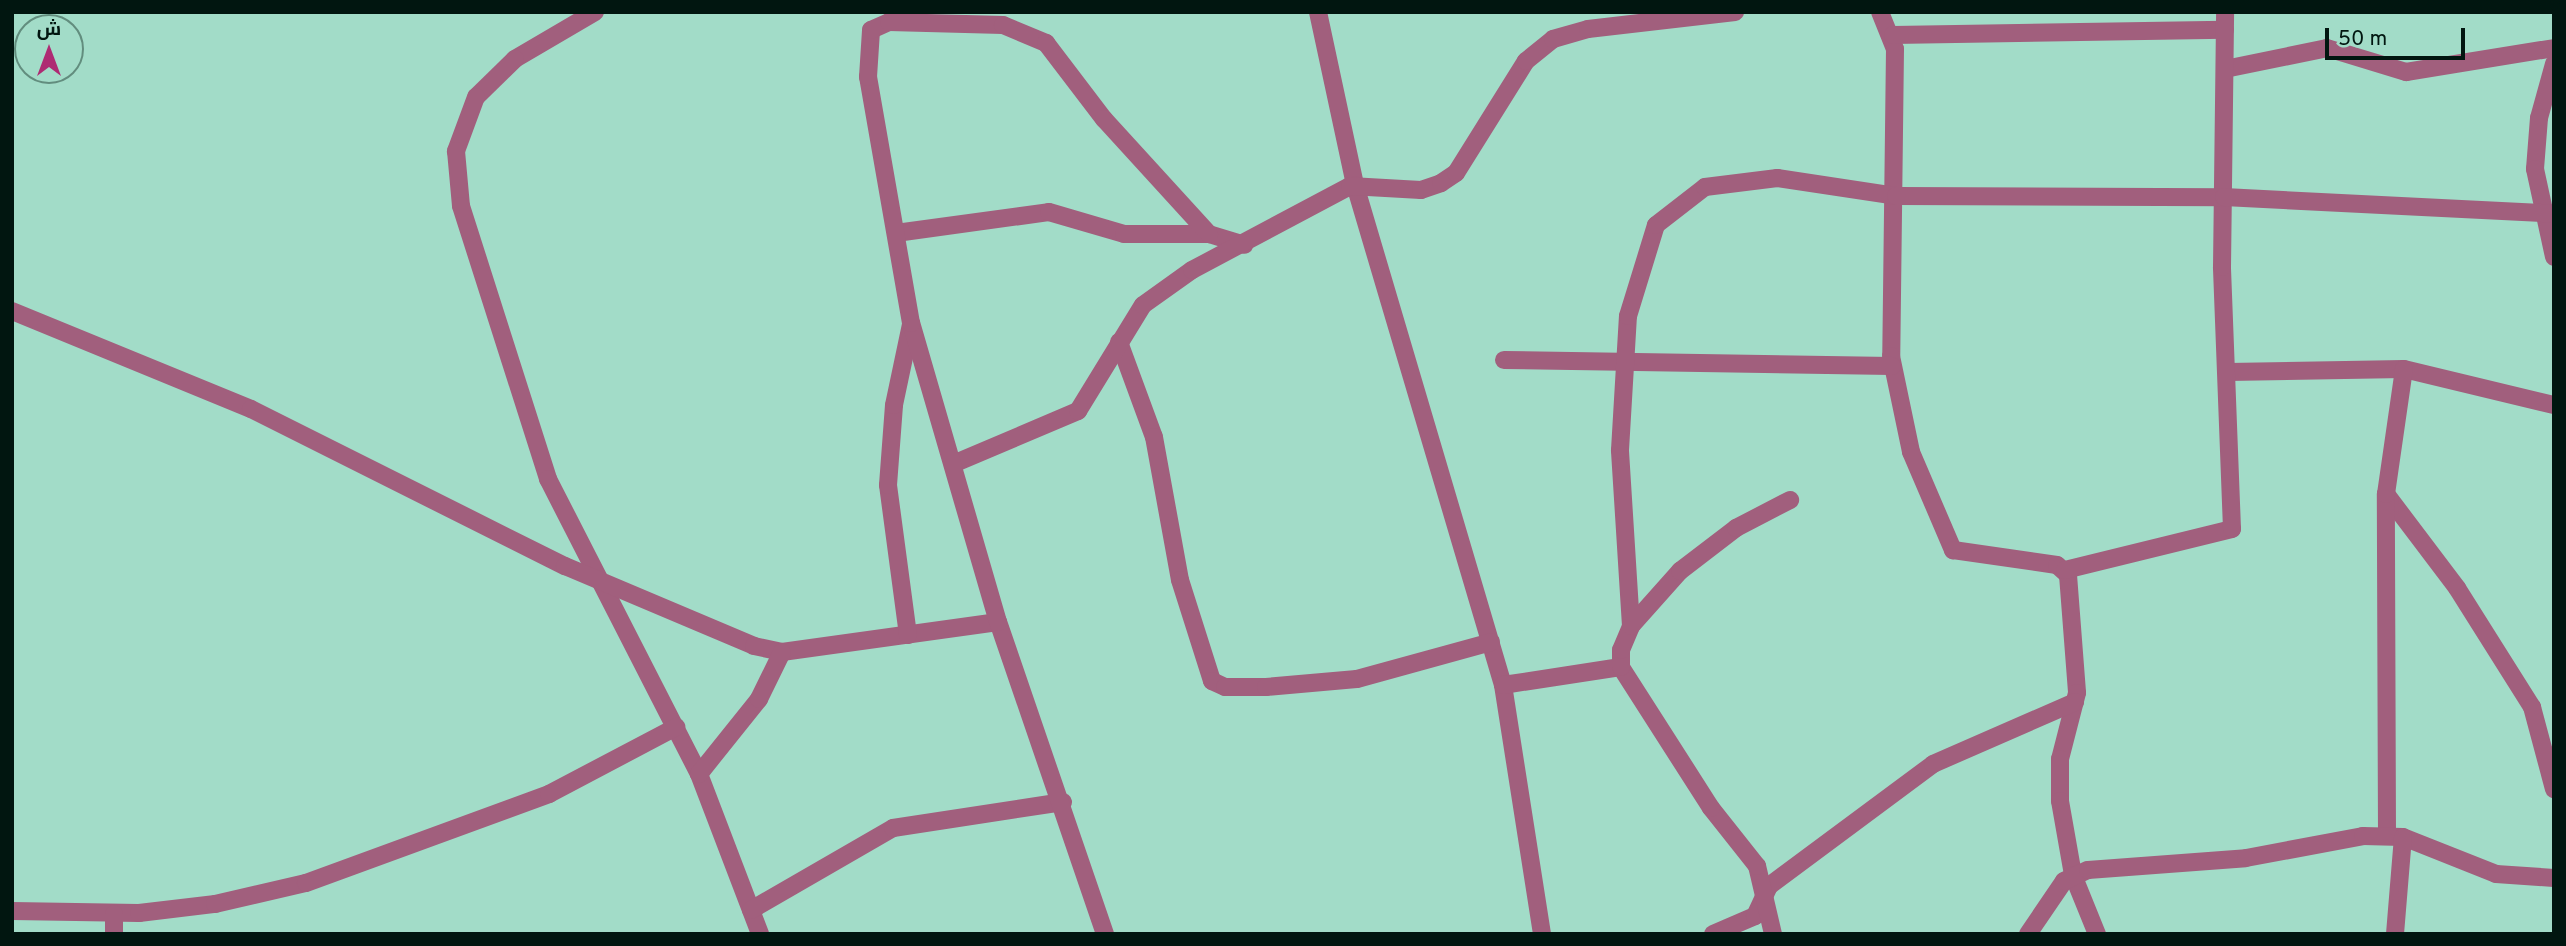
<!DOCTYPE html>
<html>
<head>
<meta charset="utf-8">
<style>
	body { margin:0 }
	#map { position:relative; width:2566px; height:946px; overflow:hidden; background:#a2dcc8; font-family:Overpass,Cairo,sans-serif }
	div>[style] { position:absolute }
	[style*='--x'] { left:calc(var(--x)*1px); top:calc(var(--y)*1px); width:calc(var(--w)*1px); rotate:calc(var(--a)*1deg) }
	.minor>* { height:18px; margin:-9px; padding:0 9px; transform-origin:9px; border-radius:9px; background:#a15f7d }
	span { translate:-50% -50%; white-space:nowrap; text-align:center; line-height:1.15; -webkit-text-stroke:7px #a2dcc8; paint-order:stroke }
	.frame { position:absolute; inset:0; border:14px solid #011610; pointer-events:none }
	.north { position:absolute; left:14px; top:14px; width:70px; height:70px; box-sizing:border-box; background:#a2dcc8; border:2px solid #628d7e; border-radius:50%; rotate:0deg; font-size:19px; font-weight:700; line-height:28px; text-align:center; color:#011610 }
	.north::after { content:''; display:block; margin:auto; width:24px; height:32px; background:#ae2b73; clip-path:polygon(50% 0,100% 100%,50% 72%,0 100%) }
	.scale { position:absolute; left:2325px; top:28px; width:140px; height:32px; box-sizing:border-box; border:4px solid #011610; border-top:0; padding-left:9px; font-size:21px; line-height:24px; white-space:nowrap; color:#011610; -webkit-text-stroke:5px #a2dcc8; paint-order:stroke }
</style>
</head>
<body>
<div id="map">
	<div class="minor">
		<div style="--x:595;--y:12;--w:93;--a:149.6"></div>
		<div style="--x:515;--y:59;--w:54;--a:135.7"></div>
		<div style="--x:476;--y:97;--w:58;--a:110.3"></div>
		<div style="--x:456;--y:151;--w:55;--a:84.8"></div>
		<div style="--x:461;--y:206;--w:287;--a:72.3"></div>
		<div style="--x:548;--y:479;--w:331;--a:62.9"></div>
		<div style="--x:699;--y:774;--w:171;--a:69.1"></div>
		<div style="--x:1318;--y:12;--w:177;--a:77.9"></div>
		<div style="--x:1355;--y:185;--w:521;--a:73.51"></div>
		<div style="--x:1503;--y:685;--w:252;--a:81.1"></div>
		<div style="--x:1880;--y:12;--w:40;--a:68"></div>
		<div style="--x:1895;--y:49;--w:307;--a:90.7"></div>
		<div style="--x:1891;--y:356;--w:98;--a:78.2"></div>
		<div style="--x:1911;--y:452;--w:107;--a:66.8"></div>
		<div style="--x:1953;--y:550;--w:105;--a:8.2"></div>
		<div style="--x:2057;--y:565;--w:15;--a:42"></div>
		<div style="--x:2068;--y:575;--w:118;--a:85.6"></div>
		<div style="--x:2077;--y:693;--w:68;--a:104.4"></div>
		<div style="--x:2060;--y:759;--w:42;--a:90"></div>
		<div style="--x:2060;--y:801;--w:75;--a:80"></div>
		<div style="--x:2073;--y:875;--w:64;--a:67.9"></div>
		<div style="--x:1893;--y:35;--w:332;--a:-0.9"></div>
		<div style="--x:2554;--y:64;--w:56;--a:105.5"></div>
		<div style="--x:2539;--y:118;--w:51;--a:94.5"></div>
		<div style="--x:2535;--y:169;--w:90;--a:77.8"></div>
		<div style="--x:2225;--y:69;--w:104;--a:-11.6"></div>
		<div style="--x:2327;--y:48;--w:83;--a:16.9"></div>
		<div style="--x:2406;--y:72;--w:150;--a:-9.2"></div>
		<div style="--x:896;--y:233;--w:154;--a:-7.8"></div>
		<div style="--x:1049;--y:212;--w:78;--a:16.3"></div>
		<div style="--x:1124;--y:234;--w:85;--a:0"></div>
		<div style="--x:1209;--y:234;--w:37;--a:17"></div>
		<div style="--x:12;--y:311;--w:258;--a:22.3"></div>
		<div style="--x:251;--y:409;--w:351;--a:26.6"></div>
		<div style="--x:565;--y:566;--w:205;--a:22.9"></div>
		<div style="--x:754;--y:646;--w:29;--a:12"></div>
		<div style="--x:782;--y:652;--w:218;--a:-7.9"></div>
		<div style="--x:1119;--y:342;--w:101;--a:69.8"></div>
		<div style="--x:1154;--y:437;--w:145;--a:79.7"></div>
		<div style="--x:1180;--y:580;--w:106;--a:72.4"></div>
		<div style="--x:1212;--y:681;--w:14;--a:25"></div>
		<div style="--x:1225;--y:687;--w:41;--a:0"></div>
		<div style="--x:1266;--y:687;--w:91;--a:-5"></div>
		<div style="--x:1357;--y:679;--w:139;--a:-15.4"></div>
		<div style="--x:1504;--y:360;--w:388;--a:0.9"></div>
		<div style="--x:2228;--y:372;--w:176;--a:-1"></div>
		<div style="--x:2404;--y:369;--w:154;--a:13.5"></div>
		<div style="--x:953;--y:464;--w:136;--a:-23"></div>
		<div style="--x:1078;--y:411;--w:124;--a:-58.5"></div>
		<div style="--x:1143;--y:305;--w:60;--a:-35.5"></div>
		<div style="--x:1192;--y:270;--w:179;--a:-28"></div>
		<div style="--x:1350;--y:186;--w:71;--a:3.2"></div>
		<div style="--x:1421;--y:190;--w:21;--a:-19"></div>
		<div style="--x:1441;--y:183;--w:18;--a:-34"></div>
		<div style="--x:1456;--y:173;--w:132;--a:-58"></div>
		<div style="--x:1526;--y:61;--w:35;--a:-39"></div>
		<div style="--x:1553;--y:39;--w:36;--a:-16"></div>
		<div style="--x:1588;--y:29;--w:148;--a:-6.6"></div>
		<div style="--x:2386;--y:494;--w:118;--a:52.9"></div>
		<div style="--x:2457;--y:588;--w:141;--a:57.8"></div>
		<div style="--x:2532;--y:707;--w:85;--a:75"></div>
		<div style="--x:2065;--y:570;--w:172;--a:-13.8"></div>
		<div style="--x:2232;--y:529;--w:262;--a:-92.2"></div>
		<div style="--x:2222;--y:267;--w:255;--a:-89.3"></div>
		<div style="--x:1631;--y:626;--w:176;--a:-93.6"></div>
		<div style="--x:1620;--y:450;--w:134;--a:-86.6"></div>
		<div style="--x:1628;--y:316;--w:95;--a:-72.9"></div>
		<div style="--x:1656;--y:225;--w:62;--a:-37.8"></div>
		<div style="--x:1705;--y:187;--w:73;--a:-7.1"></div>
		<div style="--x:1777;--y:178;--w:120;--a:8.6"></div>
		<div style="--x:1896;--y:196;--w:328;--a:0.2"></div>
		<div style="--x:2224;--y:197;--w:330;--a:2.9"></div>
		<div style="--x:908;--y:635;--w:151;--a:-97.6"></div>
		<div style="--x:888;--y:485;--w:80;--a:-85.7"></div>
		<div style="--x:894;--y:405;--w:83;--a:-78.1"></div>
		<div style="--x:1503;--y:685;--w:119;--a:-8.7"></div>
		<div style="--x:699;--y:774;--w:96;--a:-51.3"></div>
		<div style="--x:759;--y:699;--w:52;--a:-63.9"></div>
		<div style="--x:2387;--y:835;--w:341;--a:-90.2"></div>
		<div style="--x:2386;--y:494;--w:126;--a:-81.8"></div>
		<div style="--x:751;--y:910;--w:164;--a:-30"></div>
		<div style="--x:893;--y:828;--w:172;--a:-8.7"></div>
		<div style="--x:12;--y:911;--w:127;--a:0.9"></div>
		<div style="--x:139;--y:913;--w:77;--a:-6.8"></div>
		<div style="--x:215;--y:904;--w:93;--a:-13"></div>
		<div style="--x:306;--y:883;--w:259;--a:-20.1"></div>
		<div style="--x:549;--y:794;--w:144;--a:-27.8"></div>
		<div style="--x:114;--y:914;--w:20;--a:90"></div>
		<div style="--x:1105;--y:934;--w:330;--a:-108.9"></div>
		<div style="--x:998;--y:622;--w:311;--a:-106.2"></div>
		<div style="--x:911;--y:323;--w:250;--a:-99.9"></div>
		<div style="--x:868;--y:77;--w:47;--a:-86.3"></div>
		<div style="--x:871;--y:30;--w:20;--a:-24"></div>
		<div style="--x:889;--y:22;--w:114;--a:1.5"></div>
		<div style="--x:1003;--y:25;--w:47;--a:22.7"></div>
		<div style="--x:1046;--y:43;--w:96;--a:52.7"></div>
		<div style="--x:1104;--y:119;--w:156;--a:47.6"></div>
		<div style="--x:1713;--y:934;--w:46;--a:-23.2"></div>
		<div style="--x:1755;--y:916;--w:33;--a:-65"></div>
		<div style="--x:1769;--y:886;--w:204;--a:-36.6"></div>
		<div style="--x:1933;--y:764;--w:155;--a:-23.6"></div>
		<div style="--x:1773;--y:934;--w:70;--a:-103.2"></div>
		<div style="--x:1757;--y:866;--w:74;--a:-128.4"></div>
		<div style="--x:1711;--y:808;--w:167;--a:-122.6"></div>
		<div style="--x:1621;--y:667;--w:17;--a:-90"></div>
		<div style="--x:1621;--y:650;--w:26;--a:-67"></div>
		<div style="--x:1631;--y:626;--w:74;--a:-48.3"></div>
		<div style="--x:1680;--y:571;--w:71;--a:-37.5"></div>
		<div style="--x:1736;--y:528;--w:61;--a:-27.4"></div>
		<div style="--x:2028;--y:934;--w:64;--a:-55.8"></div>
		<div style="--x:2064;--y:881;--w:26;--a:-25"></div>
		<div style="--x:2088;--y:870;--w:158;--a:-4.3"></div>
		<div style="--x:2246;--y:858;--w:119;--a:-10.6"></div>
		<div style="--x:2363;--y:836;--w:40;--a:1.4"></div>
		<div style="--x:2403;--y:837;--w:100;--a:21.7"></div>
		<div style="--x:2496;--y:874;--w:58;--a:3.9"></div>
		<div style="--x:2395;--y:934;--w:97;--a:-85.3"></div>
	</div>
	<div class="frame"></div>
	<div class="north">ش</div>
	<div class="scale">50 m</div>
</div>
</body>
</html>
